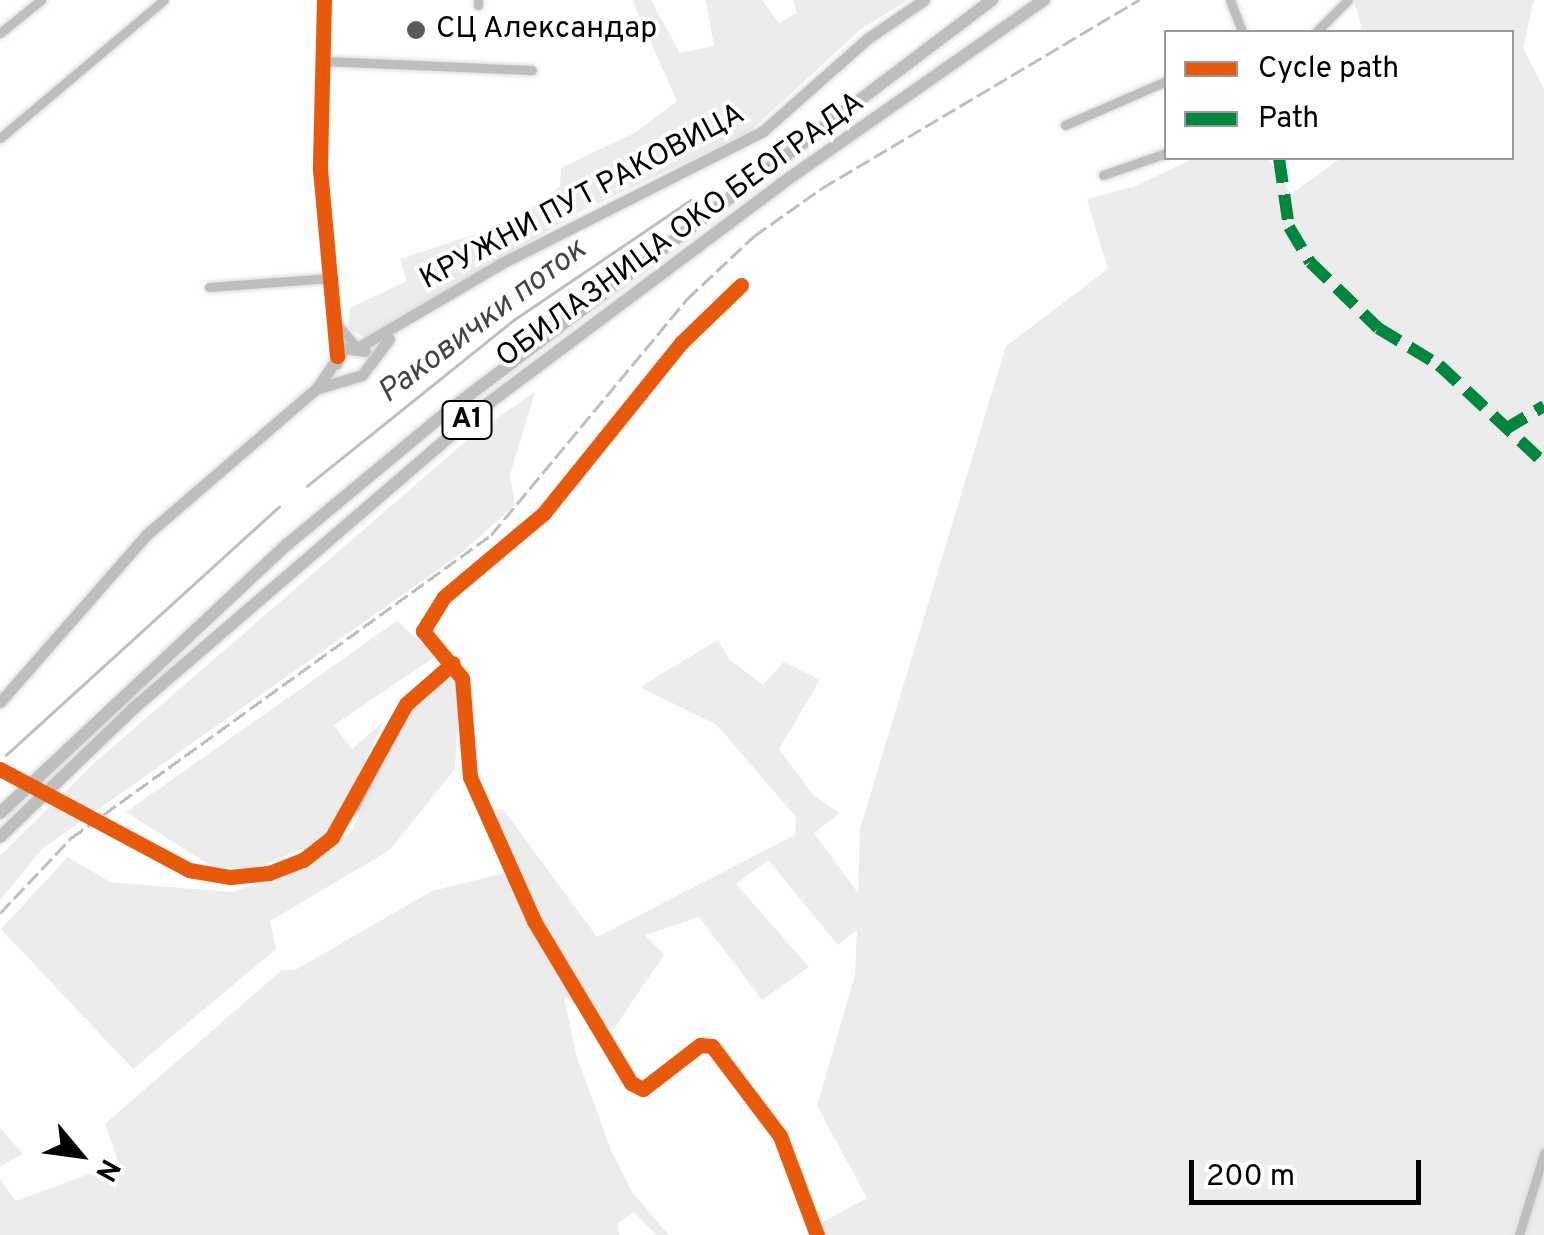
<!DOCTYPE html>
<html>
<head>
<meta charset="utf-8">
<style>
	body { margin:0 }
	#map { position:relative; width:1544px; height:1235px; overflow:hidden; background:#fff; font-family:Overpass,sans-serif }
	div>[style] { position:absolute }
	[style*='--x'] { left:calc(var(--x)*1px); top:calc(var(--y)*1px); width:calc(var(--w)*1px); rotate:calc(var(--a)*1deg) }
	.green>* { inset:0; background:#ececec }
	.stream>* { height:2.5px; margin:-1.25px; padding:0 1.25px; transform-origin:1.25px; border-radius:1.25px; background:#bfbfbf }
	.roads { filter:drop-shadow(0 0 2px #dbdbdb) drop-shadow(0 0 2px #dbdbdb) }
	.minor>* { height:9px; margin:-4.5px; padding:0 4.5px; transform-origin:4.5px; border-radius:4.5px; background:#bebebe }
	.major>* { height:11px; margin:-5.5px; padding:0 5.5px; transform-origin:5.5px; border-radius:5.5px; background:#bebebe }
	.highway>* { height:12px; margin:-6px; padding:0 6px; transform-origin:6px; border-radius:6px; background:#bebebe }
	.rail>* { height:2.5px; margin-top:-1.25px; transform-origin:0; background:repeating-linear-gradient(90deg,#bebebe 0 15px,transparent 0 20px) }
	.minor-bridge>* { height:9px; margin:-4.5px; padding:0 4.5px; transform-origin:4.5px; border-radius:4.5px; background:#bebebe }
	.quiet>* { height:12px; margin-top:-6px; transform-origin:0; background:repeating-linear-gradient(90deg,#00873e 0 25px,transparent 0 37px) }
	.cycleway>* { height:15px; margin:-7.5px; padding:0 7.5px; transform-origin:7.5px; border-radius:7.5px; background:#e8590c }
	.dots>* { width:28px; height:28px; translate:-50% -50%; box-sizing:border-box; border:5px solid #fff; border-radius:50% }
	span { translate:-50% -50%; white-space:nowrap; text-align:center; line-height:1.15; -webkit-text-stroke:8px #fff; paint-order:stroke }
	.shield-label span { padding:2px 8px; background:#fff; border:2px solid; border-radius:8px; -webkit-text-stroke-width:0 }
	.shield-label { font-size:28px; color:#000; font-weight:700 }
	.poi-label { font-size:30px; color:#000 }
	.left { translate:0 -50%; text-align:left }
	.street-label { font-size:30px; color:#000 }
	.water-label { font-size:32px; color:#444; font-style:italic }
	.legend { position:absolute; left:1164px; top:30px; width:350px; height:130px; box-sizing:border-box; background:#fff; border:2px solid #999; margin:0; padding:12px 18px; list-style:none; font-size:30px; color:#000 }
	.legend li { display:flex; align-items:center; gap:20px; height:50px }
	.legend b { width:50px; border:2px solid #999 }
	.north { position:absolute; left:30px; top:1105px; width:100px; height:100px; -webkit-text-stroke:8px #fff; paint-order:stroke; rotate:119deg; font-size:28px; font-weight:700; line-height:40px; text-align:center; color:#000 }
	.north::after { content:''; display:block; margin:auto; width:35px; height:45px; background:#000; clip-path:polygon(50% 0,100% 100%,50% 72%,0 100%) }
	.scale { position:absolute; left:1189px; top:1160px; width:232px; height:45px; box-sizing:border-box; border:5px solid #000; border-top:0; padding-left:12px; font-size:30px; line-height:35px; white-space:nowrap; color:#000; -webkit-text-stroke:8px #fff; paint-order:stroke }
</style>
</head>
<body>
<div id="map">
	<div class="green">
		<div style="clip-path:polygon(632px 0,651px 0,680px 53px,714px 46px,706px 0,762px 0,779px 23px,797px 13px,793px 0,908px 0,861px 29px,749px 132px,576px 214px,374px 334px,364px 337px,348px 328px,350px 308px,407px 281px,400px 259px,516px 221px,560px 186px,561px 168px,636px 132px,677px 101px)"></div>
		<div style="clip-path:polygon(1354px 0,1534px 0,1523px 48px,1544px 89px,1544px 1235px,816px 1235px,819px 1224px,867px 1198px,817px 1106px,855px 975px,857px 930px,838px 945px,768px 860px,736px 884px,809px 967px,762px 1000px,699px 917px,645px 935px,664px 955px,613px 1030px,564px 996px,576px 1055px,611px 1150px,632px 1192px,669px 1235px,656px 1235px,634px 1212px,618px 1223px,619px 1235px,0 1235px,0 1179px,16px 1201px,119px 1163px,105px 1124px,282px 970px,295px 970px,432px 891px,505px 873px,496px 810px,503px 809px,597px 937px,795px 835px,796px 817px,717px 725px,640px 687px,718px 640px,729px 659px,763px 685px,784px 662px,820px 680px,779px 749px,813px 795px,840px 813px,814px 833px,858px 893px,860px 829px,1006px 346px,1108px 269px,1087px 199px,1136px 186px,1194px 158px,1268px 158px,1291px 194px,1341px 158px,1512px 158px,1512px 32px,1363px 32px)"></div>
		<div style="clip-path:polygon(535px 392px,510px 475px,515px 505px,459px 555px,42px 849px,0 900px,0 856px,94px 763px,473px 435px)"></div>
		<div style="clip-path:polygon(397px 621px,436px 656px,334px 725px,352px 749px,384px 721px,340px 816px,309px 846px,256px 868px,214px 868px,126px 812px)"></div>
		<div style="clip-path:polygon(452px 669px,459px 699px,455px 769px,390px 850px,270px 921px,276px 949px,133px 1069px,1px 929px,68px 857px,110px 882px,233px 892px,310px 864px,352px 831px,394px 736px,417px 700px)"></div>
		<div style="clip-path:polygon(0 1128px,23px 1154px,0 1166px)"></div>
	</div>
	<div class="stream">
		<div style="--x:307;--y:486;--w:267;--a:-38.8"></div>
		<div style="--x:515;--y:319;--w:212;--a:-34.1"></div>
		<div style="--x:6;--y:755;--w:369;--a:-42.3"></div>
	</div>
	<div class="roads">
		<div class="minor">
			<div style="--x:324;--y:0;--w:169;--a:91.4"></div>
			<div style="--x:320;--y:169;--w:188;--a:84.8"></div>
			<div style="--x:478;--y:0;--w:5;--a:90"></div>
			<div style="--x:1230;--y:0;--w:34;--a:69"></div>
			<div style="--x:1316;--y:32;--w:45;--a:-45"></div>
			<div style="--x:0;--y:33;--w:53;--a:-38.8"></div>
			<div style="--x:323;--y:61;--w:209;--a:2.5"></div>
			<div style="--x:1065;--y:125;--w:110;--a:-23.5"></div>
			<div style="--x:0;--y:138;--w:214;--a:-40.1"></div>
			<div style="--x:1103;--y:175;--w:67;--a:-19.2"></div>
			<div style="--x:741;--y:285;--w:83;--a:136"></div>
			<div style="--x:681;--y:343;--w:218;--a:128.9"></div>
			<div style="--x:544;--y:513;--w:131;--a:140"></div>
			<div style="--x:444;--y:597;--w:40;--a:122"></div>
			<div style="--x:423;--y:631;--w:61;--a:50.3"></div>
			<div style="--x:462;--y:678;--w:99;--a:85.4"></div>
			<div style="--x:470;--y:777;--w:158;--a:66"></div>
			<div style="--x:534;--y:921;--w:189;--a:59.1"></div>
			<div style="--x:631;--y:1083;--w:13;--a:27"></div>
			<div style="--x:643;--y:1089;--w:72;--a:-37.7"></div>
			<div style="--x:700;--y:1045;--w:12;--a:5"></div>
			<div style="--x:712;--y:1046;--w:113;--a:52.9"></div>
			<div style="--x:780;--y:1136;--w:106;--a:69.5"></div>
			<div style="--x:209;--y:287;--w:122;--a:-4.2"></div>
			<div style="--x:338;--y:325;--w:26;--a:50"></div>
			<div style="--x:156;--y:854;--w:45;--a:24.9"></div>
			<div style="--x:197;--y:873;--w:33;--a:7"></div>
			<div style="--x:230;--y:877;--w:39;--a:-6"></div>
			<div style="--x:269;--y:873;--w:45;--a:-22"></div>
			<div style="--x:311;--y:856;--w:66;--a:-48.1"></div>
			<div style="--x:355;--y:807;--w:115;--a:-63.7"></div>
			<div style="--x:406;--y:704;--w:62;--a:-41.1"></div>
			<div style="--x:1519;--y:1235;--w:86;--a:-73"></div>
		</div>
		<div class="major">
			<div style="--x:359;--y:347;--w:166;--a:-30.4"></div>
			<div style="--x:502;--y:263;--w:292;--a:-26.8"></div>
			<div style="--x:763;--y:131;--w:139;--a:-41.5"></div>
			<div style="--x:867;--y:39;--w:69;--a:-34.4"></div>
			<div style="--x:336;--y:364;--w:18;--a:-63"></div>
			<div style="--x:344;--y:348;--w:21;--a:8"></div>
			<div style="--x:319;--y:388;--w:45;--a:-16.8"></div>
			<div style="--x:362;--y:375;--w:45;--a:-53.1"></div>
			<div style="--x:0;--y:702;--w:222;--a:-48.8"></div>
			<div style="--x:146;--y:535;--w:225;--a:-40.7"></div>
			<div style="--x:317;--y:388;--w:34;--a:-56"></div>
		</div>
		<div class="highway">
			<div style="--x:0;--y:813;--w:396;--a:-43.1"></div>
			<div style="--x:289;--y:543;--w:207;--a:-39.7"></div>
			<div style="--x:448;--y:411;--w:682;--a:-37.07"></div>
			<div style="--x:0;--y:837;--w:186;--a:-43.9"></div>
			<div style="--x:134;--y:708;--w:464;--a:-40.7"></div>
			<div style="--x:486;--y:405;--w:369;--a:-36.8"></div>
			<div style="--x:781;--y:184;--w:321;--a:-35"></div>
		</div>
	</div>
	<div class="rail">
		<div style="--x:0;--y:913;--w:103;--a:-46.6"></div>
		<div style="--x:71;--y:838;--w:518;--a:-35.81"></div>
		<div style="--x:491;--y:535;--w:307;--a:-50.3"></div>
		<div style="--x:687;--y:299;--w:92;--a:-43.2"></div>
		<div style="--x:754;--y:236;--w:83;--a:-35.2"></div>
		<div style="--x:822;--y:188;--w:369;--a:-30.7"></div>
	</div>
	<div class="minor-bridge">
		<div style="--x:0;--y:769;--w:178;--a:28.6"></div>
	</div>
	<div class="quiet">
		<div style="--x:1279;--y:158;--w:70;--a:81.8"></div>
		<div style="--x:1289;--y:227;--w:41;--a:59"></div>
		<div style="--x:1310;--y:262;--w:95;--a:44.1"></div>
		<div style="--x:1378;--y:328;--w:71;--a:31.2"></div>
		<div style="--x:1439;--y:365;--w:144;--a:43"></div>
		<div style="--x:1504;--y:430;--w:47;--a:-31"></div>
	</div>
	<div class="cycleway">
		<div style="--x:324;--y:0;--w:169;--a:91.4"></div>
		<div style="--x:320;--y:169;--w:188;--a:84.8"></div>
		<div style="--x:741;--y:285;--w:83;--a:136"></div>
		<div style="--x:681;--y:343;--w:218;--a:128.9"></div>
		<div style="--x:544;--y:513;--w:131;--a:140"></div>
		<div style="--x:444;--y:597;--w:40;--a:122"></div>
		<div style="--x:423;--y:631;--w:61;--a:50.3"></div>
		<div style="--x:462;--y:678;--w:99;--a:85.4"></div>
		<div style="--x:470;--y:777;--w:158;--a:66"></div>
		<div style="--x:534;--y:921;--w:189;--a:59.1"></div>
		<div style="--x:631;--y:1083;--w:13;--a:27"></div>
		<div style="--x:643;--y:1089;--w:72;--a:-37.7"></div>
		<div style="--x:700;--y:1045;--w:12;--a:5"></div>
		<div style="--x:712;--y:1046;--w:113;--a:52.9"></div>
		<div style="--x:780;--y:1136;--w:106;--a:69.5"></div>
		<div style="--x:0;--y:769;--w:214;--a:28.1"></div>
		<div style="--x:189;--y:870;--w:42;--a:9.7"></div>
		<div style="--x:230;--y:877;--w:39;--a:-6"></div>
		<div style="--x:269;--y:873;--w:36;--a:-21"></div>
		<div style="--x:303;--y:860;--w:37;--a:-38"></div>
		<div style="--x:332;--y:837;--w:152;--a:-60.9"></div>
		<div style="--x:406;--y:704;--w:62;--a:-41.1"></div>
	</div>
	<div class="dots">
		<div style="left:416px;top:30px;background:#595959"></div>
	</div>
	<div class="shield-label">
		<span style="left:467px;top:420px">A1</span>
	</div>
	<div class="poi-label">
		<span class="left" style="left:436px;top:30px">СЦ Александар</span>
	</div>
	<div class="street-label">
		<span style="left:583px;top:198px;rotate:-28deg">КРУЖНИ ПУТ РАКОВИЦА</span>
		<span style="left:681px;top:231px;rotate:-36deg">ОБИЛАЗНИЦА ОКО БЕОГРАДА</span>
	</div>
	<div class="water-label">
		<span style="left:483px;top:322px;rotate:-37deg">Раковички поток</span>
	</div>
	<ul class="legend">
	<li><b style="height:12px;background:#e8590c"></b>Cycle path</li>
	<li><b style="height:12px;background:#00873e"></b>Path</li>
	</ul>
	<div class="north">N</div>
	<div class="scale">200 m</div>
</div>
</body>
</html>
